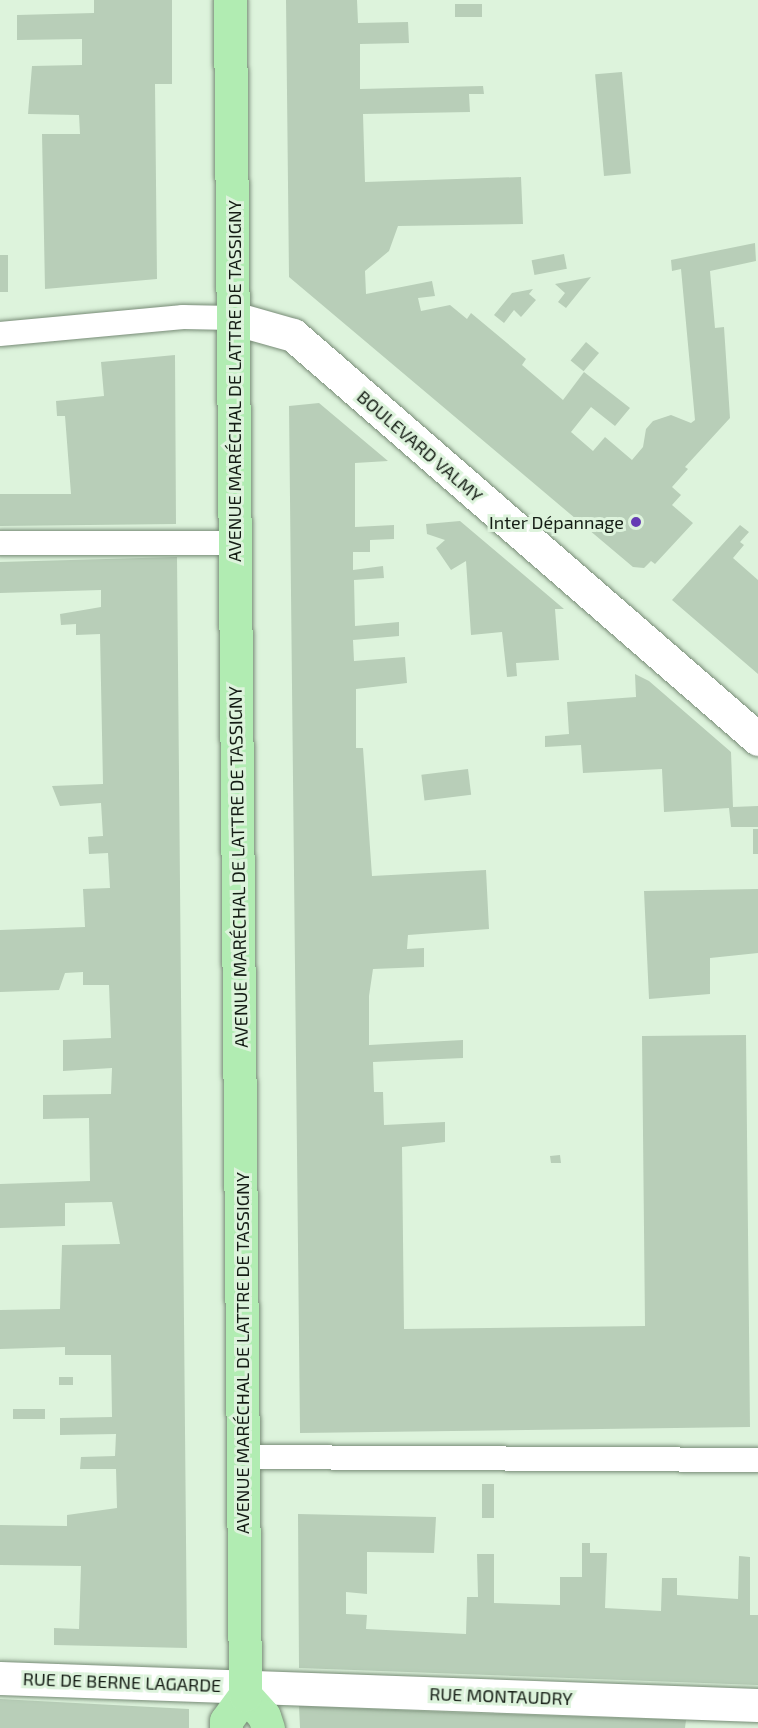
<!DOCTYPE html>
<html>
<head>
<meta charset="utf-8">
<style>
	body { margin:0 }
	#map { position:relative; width:758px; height:1728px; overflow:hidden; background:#ddf3dc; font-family:"Exo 2",sans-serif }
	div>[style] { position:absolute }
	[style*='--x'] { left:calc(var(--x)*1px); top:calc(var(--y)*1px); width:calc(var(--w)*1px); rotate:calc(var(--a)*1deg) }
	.building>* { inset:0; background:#b8ceb8; transform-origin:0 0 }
	.roads { filter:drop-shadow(0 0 2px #778b76) drop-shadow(0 0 2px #778b76) }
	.lane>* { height:24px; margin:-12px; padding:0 12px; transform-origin:12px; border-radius:12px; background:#fff }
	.street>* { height:33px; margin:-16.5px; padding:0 16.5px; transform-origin:16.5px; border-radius:16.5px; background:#fff }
	.secondary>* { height:33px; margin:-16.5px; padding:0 16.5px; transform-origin:16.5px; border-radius:16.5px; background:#fff }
	.primary>* { height:33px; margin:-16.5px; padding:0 16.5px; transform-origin:16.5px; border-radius:16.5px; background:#b1ecb2 }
	.dots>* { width:16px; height:16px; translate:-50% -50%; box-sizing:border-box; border:3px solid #ddf3dc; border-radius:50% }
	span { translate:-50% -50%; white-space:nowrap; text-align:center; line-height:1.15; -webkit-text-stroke:6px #ddf3dc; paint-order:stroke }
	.street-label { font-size:18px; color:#141c14 }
	.poi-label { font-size:18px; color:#141c14 }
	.right { translate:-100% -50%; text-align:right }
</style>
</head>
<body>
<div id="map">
	<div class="building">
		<div style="clip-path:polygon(94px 0,172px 0,172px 84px,155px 84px,157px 279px,45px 289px,42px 134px,80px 134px,79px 115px,28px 114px,32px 66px,82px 65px,82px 39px,17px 40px,17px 15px,94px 13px)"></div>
		<div style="clip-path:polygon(286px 0,357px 0,358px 23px,408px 22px,409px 43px,360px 44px,360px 89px,483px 86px,484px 94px,469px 94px,470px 112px,363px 114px,365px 182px,521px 177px,523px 224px,398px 226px,389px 251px,365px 271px,366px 294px,432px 281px,435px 296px,418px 298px,421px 311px,450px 305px,467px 319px,471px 313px,526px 359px,522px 365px,563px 400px,584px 372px,630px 408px,615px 426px,591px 407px,571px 432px,593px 451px,605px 437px,632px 460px,643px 447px,646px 429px,653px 421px,671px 415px,691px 423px,695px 420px,681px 269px,672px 271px,671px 260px,755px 243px,756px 261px,710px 271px,715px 328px,724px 327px,730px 418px,685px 467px,688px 469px,672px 487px,681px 495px,672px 505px,693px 523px,655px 564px,651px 561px,644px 568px,633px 567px,289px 277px)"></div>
		<div style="left:455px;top:4px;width:27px;height:13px"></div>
		<div style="left:622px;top:72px;width:102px;height:27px;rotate:85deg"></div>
		<div style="left:564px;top:254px;width:15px;height:33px;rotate:79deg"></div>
		<div style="left:0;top:255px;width:8px;height:37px"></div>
		<div style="clip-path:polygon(591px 277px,566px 308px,558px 302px,565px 293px,555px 284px)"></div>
		<div style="clip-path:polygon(533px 289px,529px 294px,536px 300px,521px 317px,514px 310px,504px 323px,494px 315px,512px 293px)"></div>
		<div style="left:586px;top:342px;width:17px;height:24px;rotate:40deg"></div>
		<div style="clip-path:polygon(175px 355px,176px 524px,0 526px,0 494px,71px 494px,65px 416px,57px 416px,56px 401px,104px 396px,101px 362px)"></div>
		<div style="clip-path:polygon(319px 403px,388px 461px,355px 463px,355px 527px,394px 525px,394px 539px,370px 540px,370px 552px,353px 552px,353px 570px,383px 566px,384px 578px,354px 580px,355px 626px,399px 622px,399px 636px,353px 640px,354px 661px,405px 657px,407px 683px,356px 689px,356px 748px,363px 748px,372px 876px,486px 870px,489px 929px,408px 935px,407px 949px,424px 948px,424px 967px,373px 969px,369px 996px,369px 1045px,463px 1040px,463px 1058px,373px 1062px,374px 1092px,383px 1092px,384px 1125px,445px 1122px,445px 1142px,402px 1147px,404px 1329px,645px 1326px,642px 1036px,746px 1035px,750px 1427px,300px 1433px,289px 406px)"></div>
		<div style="clip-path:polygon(460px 521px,564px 609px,555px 609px,559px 660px,516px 663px,517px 676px,507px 677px,502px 632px,471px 635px,466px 561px,451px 570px,436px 548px,445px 540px,427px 534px,426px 524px)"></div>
		<div style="clip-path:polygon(740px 525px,749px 532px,740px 542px,744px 545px,733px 558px,758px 580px,758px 674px,672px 600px)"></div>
		<div style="clip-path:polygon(177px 557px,187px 1648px,54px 1645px,54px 1628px,79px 1629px,81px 1566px,0 1565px,0 1525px,67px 1526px,67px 1515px,117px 1508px,116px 1469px,80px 1469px,81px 1457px,115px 1456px,116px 1434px,60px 1435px,60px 1418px,112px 1417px,111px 1355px,65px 1355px,65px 1347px,0 1349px,0 1310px,60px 1309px,62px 1245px,120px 1244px,112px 1202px,65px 1203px,65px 1226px,0 1228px,0 1184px,90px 1181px,89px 1118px,43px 1119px,43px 1095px,111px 1094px,112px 1068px,63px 1071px,63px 1040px,111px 1038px,109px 985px,83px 985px,83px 972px,65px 973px,59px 990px,0 992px,0 930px,85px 927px,83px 889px,110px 888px,108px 853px,89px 854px,88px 837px,103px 836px,101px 803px,60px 806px,52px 786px,103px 784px,100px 634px,76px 635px,76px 624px,61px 625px,60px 614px,101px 607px,101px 590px,0 593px,0 562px)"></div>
		<div style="clip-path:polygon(635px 674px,649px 681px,731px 752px,733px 807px,758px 806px,758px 827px,731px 827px,729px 808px,664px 812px,662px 769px,583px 773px,581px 745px,545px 747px,545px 736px,569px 734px,567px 702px,636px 697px)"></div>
		<div style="left:468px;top:769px;width:26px;height:47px;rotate:83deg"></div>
		<div style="left:758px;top:829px;width:25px;height:5px;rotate:90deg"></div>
		<div style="clip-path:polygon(758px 889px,758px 953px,710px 958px,710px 994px,649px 999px,644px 891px)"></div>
		<div style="clip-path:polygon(560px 1155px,561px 1163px,551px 1163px,550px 1156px)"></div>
		<div style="left:59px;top:1377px;width:14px;height:8px"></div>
		<div style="left:13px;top:1409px;width:32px;height:10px"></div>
		<div style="left:482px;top:1484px;width:12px;height:34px"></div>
		<div style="clip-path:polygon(298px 1514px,436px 1517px,434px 1553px,367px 1552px,367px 1594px,346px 1592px,346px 1614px,367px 1615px,366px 1629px,466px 1634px,467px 1597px,478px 1597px,477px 1554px,494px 1554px,494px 1603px,560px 1605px,560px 1577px,582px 1577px,582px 1543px,590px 1543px,590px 1553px,607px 1553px,605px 1608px,661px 1611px,662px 1578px,677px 1578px,677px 1595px,738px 1599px,739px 1556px,750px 1557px,750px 1615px,758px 1615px,758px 1685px,299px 1668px)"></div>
		<div style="clip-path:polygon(0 1699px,189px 1709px,189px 1728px,0 1728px)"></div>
		<div style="clip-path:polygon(299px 1706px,468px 1713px,686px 1720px,685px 1728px,300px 1728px)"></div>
	</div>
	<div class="roads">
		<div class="lane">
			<div style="--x:0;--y:334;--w:184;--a:-5.3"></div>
			<div style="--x:183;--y:317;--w:50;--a:1.1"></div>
			<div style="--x:0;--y:543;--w:235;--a:0"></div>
			<div style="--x:243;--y:1457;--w:515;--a:0.33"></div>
		</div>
		<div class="street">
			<div style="--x:0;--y:1678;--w:758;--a:2.04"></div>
		</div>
		<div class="secondary">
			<div style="--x:233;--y:318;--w:62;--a:15.8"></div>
			<div style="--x:293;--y:335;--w:616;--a:40.98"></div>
		</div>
		<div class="primary">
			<div style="--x:245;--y:1695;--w:28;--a:48"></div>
			<div style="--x:264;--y:1716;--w:13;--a:72"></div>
			<div style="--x:226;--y:1728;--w:7;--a:-90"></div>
			<div style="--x:226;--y:1721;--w:32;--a:-54"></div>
			<div style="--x:245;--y:1695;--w:1695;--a:-90.51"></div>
		</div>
	</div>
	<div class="dots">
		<div style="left:636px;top:522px;background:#663cb4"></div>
	</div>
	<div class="street-label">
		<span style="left:234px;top:381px;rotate:-90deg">AVENUE MARÉCHAL DE LATTRE DE TASSIGNY</span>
		<span style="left:420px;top:446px;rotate:41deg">BOULEVARD VALMY</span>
		<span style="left:238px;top:867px;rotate:-91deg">AVENUE MARÉCHAL DE LATTRE DE TASSIGNY</span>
		<span style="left:242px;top:1353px;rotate:-90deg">AVENUE MARÉCHAL DE LATTRE DE TASSIGNY</span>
		<span style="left:122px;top:1682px;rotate:2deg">RUE DE BERNE LAGARDE</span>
		<span style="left:501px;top:1696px;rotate:2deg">RUE MONTAUDRY</span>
	</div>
	<div class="poi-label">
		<span class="right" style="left:624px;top:522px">Inter Dépannage</span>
	</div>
</div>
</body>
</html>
